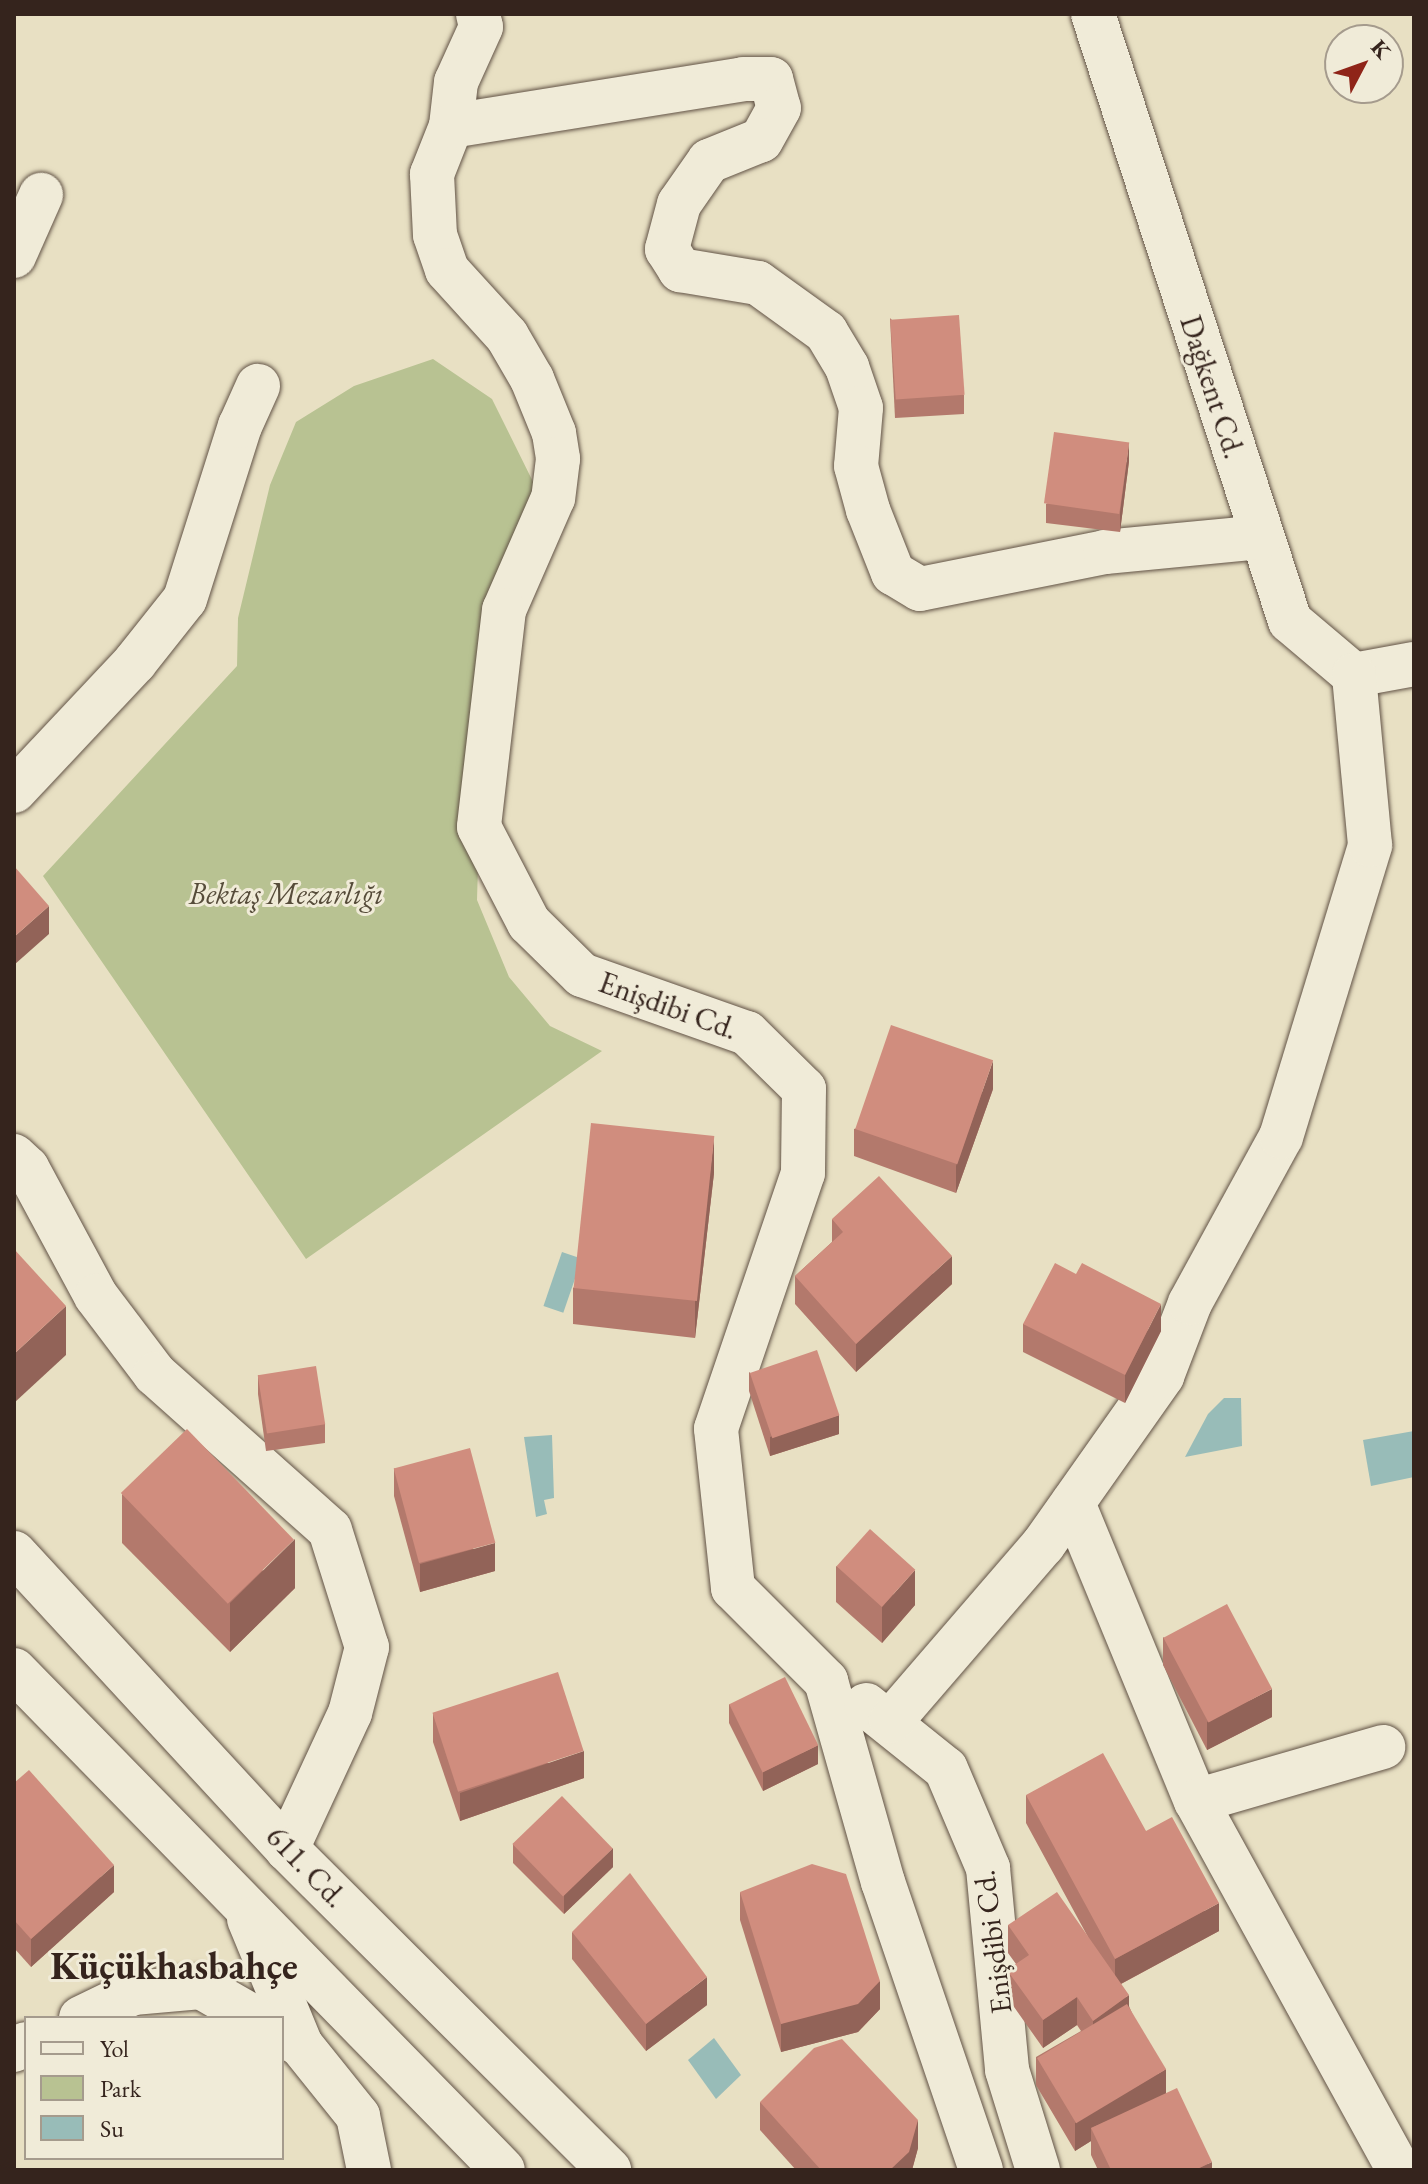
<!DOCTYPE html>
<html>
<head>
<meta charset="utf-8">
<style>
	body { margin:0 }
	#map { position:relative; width:1428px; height:2184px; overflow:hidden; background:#e8e0c3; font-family:"EB Garamond",serif }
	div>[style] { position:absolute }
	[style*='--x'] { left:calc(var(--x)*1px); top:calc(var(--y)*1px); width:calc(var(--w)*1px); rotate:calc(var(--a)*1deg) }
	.green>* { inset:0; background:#b8c292 }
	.water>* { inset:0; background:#98bcb8; transform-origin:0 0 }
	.roads { filter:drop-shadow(0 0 2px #625346) drop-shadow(0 0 2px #625346) }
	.street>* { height:44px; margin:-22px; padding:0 22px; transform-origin:22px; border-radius:22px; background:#f0ebd8 }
	.wall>* { inset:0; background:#b3796c }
	.shaded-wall>* { inset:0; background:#926358 }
	.building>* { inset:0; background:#d08d7e; transform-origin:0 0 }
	span { translate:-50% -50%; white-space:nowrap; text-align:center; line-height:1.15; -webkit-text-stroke:6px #f0ebd8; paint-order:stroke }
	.street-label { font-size:30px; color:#35241d }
	.park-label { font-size:30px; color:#564c3a; font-style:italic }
	.district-label { font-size:38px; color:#35241d; font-weight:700 }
	.frame { position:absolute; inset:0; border:16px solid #35241d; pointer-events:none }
	.legend { position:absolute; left:24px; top:2016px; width:260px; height:144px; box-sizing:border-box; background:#f0ebd8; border:2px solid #a59b8d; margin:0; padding:10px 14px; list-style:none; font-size:24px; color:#35241d }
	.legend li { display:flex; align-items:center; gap:16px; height:40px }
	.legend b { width:40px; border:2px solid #a59b8d }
	.north { position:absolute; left:1324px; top:24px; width:80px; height:80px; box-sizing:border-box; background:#f0ebd8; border:2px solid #a59b8d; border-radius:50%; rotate:49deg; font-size:22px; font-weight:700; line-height:32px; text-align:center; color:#35241d }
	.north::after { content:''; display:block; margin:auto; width:28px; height:36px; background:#8f2418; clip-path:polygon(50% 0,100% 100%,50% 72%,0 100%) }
</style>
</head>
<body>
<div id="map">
	<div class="green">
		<div style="clip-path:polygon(433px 359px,492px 399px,542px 500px,482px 729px,477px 900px,509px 977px,550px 1026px,602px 1051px,306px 1259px,43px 876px,237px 666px,238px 618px,270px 485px,296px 422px,354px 386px)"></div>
	</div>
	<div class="water">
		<div style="left:562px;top:1252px;width:21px;height:57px;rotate:19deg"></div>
		<div style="clip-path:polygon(1224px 1398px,1241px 1398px,1242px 1446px,1185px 1457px,1208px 1414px)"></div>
		<div style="clip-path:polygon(1414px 1431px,1414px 1477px,1371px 1486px,1363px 1440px)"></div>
		<div style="clip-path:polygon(552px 1435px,554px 1498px,544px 1500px,547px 1514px,536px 1517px,524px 1437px)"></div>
		<div style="clip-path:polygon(714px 2038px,741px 2075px,716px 2099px,688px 2060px)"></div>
	</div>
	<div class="roads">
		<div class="street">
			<div style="--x:478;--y:14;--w:13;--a:77"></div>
			<div style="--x:481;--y:27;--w:60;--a:114.4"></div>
			<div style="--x:456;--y:82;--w:44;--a:96.5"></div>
			<div style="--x:451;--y:126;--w:52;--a:111.6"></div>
			<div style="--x:432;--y:174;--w:61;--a:87.2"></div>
			<div style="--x:435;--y:235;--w:37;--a:71"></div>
			<div style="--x:447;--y:270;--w:89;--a:47.7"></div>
			<div style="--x:507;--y:336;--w:50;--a:59.8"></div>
			<div style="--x:532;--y:379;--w:58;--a:67.8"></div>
			<div style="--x:554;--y:433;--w:26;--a:81"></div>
			<div style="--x:558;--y:459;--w:39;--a:97"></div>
			<div style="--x:553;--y:498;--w:122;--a:113.6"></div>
			<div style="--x:504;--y:610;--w:218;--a:96.6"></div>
			<div style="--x:479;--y:827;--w:108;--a:62.5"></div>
			<div style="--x:529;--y:923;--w:74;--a:44.5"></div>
			<div style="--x:582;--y:975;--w:175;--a:19.4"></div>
			<div style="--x:747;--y:1033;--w:80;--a:44.5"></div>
			<div style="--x:804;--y:1089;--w:84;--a:90.7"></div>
			<div style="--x:803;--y:1173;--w:270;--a:108.8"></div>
			<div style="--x:716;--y:1429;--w:160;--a:83.9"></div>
			<div style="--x:733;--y:1588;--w:132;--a:45"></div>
			<div style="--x:826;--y:1681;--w:209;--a:74.2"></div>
			<div style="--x:883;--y:1882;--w:304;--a:71.2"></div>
			<div style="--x:1093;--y:14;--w:638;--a:72.02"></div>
			<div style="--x:1290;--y:621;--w:84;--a:40.2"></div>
			<div style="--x:1354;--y:675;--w:61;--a:-10.4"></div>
			<div style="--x:451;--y:126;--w:296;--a:-9.1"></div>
			<div style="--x:743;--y:79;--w:28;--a:0"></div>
			<div style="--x:771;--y:79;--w:30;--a:75"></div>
			<div style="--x:779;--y:108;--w:37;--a:119"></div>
			<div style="--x:761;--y:140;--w:56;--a:158"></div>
			<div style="--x:709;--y:161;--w:52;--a:124.9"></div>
			<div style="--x:679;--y:204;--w:47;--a:104.9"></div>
			<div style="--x:667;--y:249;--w:25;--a:58"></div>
			<div style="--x:680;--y:270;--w:79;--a:9.5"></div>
			<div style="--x:758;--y:283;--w:84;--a:35.8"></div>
			<div style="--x:826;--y:332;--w:41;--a:59"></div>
			<div style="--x:847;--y:367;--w:43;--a:71.1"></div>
			<div style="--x:861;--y:408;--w:58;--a:94.9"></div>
			<div style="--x:856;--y:466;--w:46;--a:74.7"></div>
			<div style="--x:868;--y:510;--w:68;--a:68.4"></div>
			<div style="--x:893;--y:573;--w:31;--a:31"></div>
			<div style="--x:920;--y:589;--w:189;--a:-11.3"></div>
			<div style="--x:1105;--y:552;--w:156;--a:-5.5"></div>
			<div style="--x:14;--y:256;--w:67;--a:-66.1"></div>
			<div style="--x:14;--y:791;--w:177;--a:-46.8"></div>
			<div style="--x:135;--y:662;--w:80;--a:-51.6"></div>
			<div style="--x:185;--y:599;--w:182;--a:-72.4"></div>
			<div style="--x:240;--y:426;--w:44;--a:-65.8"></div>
			<div style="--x:14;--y:1156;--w:18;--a:43"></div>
			<div style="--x:27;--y:1168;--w:145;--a:61.7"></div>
			<div style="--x:96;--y:1296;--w:98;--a:52.9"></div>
			<div style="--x:155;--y:1374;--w:234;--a:41.7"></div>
			<div style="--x:330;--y:1530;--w:123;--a:72.5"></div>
			<div style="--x:367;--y:1647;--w:68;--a:104.4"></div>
			<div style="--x:350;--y:1713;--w:150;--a:114.9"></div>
			<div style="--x:1073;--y:1503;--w:322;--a:67.6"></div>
			<div style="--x:1196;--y:1801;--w:421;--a:61.2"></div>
			<div style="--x:14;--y:1553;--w:403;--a:47.3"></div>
			<div style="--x:287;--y:1849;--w:455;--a:44.9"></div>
			<div style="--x:14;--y:1670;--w:699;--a:45.64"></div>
			<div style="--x:866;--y:1705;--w:102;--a:38.7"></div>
			<div style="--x:946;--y:1769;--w:108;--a:67"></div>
			<div style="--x:988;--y:1868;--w:203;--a:84.6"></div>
			<div style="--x:1007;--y:2070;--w:105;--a:72.8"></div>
			<div style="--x:891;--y:1721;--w:233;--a:-49.2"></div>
			<div style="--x:1043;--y:1545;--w:207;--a:-54.8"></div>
			<div style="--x:1162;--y:1376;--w:78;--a:-69"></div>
			<div style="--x:1190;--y:1303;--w:189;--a:-61.3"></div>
			<div style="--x:1281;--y:1137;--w:305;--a:-73"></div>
			<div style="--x:1370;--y:845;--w:171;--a:-95.4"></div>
			<div style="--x:1196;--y:1801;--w:195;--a:-16.1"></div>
			<div style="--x:249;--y:1919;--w:136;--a:67.6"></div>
			<div style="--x:81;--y:2018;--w:58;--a:-25.7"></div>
			<div style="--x:133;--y:1993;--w:68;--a:-5"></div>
			<div style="--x:201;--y:1987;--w:62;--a:29.9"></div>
			<div style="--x:282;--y:2034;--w:22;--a:30"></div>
			<div style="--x:301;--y:2045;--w:91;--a:51.2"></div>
			<div style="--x:358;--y:2116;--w:55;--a:78.5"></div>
			<div style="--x:14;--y:2050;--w:13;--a:-27"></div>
		</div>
	</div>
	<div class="wall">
		<div style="clip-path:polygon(890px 318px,964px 395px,964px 414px,895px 418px)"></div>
		<div style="clip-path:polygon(1129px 461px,1120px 532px,1046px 523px,1046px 504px)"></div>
		<div style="clip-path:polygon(993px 1089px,956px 1193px,854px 1156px,854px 1129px)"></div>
		<div style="clip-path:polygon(714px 1173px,695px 1338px,573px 1324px,573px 1288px)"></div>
		<div style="clip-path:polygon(832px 1219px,952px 1284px,856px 1372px,795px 1304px,795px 1276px,832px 1242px)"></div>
		<div style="clip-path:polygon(1023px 1324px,1161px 1331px,1125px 1403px,1023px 1352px)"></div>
		<div style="clip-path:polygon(749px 1372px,839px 1434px,770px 1456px,749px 1391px)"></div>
		<div style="clip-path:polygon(258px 1375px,325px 1424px,325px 1443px,266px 1451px,258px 1394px)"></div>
		<div style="clip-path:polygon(394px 1468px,495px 1571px,420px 1592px,394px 1496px)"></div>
		<div style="clip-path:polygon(122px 1494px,295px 1588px,230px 1652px,122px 1543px)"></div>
		<div style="clip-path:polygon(836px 1566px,915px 1605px,882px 1643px,836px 1602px)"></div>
		<div style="clip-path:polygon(1163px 1637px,1272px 1717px,1207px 1750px,1163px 1665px)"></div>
		<div style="clip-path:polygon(729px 1704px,818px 1764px,763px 1791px,729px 1723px)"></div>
		<div style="clip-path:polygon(433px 1714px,584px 1778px,460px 1821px,433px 1742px)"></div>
		<div style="clip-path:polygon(14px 1783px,114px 1892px,31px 1967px,14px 1948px)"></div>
		<div style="clip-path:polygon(1026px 1795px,1146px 1831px,1219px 1931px,1121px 1984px,1129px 2006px,1166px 2093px,1212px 2170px,1098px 2170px,1091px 2155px,1091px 2141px,1075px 2151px,1036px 2085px,1036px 2057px,1081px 2031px,1077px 2025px,1043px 2048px,1007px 1997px,1007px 1970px,1016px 1964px,1008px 1953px,1008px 1925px,1088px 1937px,1026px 1823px)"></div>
		<div style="clip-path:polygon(513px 1844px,613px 1867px,564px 1914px,513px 1863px)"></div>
		<div style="clip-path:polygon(740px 1892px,880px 2009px,858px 2032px,781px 2052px,740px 1920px)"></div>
		<div style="clip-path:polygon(572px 1932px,707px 2005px,646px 2051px,572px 1959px)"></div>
		<div style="clip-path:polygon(760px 2102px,918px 2148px,912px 2170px,796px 2170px,760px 2130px)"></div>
	</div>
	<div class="shaded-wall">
		<div style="clip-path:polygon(1129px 442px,1129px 461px,1120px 532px,1120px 513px)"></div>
		<div style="clip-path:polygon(49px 906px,49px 934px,14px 965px,14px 937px)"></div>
		<div style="clip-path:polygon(993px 1061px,993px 1089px,956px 1193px,956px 1166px)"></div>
		<div style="clip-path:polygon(714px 1137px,714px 1173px,695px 1338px,695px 1302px)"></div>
		<div style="clip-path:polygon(952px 1256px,952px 1284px,856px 1372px,856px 1344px)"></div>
		<div style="clip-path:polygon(1161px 1304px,1161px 1331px,1125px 1403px,1125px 1375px)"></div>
		<div style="clip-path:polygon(66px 1306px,66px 1355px,14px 1403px,14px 1354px)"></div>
		<div style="clip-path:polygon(839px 1415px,839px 1434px,770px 1456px,770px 1437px)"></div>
		<div style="clip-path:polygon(295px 1539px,295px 1588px,230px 1652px,230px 1603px)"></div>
		<div style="clip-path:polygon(495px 1543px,495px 1571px,420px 1592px,420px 1564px)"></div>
		<div style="clip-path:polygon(915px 1570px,915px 1605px,882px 1643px,882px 1607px)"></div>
		<div style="clip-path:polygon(1272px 1689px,1272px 1717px,1207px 1750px,1207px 1722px)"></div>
		<div style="clip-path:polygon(818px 1745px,818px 1764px,763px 1791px,763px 1772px)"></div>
		<div style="clip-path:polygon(584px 1751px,584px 1778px,460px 1821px,460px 1793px)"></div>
		<div style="clip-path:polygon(613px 1848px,613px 1867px,564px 1914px,564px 1895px)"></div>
		<div style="clip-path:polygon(114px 1865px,114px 1892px,31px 1967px,31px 1939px)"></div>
		<div style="clip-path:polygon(1219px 1903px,1219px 1931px,1115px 1987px,1115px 1959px)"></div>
		<div style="clip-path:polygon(707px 1977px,707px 2005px,646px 2051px,646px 2024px)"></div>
		<div style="clip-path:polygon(880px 1981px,880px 2009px,858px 2032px,781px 2052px,781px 2024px)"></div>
		<div style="clip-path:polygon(1129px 1995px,1129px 2023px,1093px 2048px,1093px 2021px)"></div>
		<div style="clip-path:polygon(1077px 1997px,1077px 2025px,1043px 2048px,1043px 2020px)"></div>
		<div style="clip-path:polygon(1166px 2069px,1166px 2096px,1091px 2128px,1091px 2141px,1075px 2151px,1075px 2123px)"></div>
		<div style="clip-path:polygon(918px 2120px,918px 2148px,912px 2170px,890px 2170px)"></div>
		<div style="clip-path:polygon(1212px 2162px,1212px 2170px,1195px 2170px)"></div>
	</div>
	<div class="building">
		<div style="left:959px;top:315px;width:80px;height:69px;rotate:86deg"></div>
		<div style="left:1054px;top:432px;width:76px;height:72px;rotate:8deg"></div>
		<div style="clip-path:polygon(14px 866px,49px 906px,14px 937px)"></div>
		<div style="left:891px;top:1025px;width:108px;height:110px;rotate:19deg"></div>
		<div style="left:591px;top:1123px;width:124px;height:166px;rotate:6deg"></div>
		<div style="clip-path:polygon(879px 1176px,952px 1256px,856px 1344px,795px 1276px,843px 1232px,832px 1219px)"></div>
		<div style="clip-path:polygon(14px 1249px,66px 1306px,14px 1354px)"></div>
		<div style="clip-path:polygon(1055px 1263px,1076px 1274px,1082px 1263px,1161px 1304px,1125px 1375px,1023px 1324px)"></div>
		<div style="left:817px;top:1350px;width:69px;height:71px;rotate:71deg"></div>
		<div style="left:316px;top:1366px;width:59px;height:59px;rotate:81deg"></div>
		<div style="left:187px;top:1429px;width:154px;height:92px;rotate:46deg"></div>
		<div style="left:470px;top:1448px;width:98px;height:79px;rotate:75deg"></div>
		<div style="left:870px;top:1529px;width:61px;height:50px;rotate:42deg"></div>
		<div style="left:1227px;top:1604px;width:96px;height:72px;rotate:62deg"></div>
		<div style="left:558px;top:1672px;width:83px;height:132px;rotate:72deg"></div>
		<div style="left:785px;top:1677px;width:76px;height:62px;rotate:64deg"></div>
		<div style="clip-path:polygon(1103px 1753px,1146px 1831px,1172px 1817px,1219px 1903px,1115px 1959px,1026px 1795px)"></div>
		<div style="clip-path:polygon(29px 1770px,114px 1865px,31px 1939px,14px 1920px,14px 1783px)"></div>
		<div style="left:562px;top:1796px;width:73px;height:69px;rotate:46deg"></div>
		<div style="clip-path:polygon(812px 1864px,846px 1874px,880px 1981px,858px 2004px,781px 2024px,740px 1892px)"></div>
		<div style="clip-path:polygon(630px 1873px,707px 1977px,646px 2024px,572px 1932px)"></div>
		<div style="clip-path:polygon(1057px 1892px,1129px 1995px,1093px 2021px,1077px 1997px,1043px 2020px,1007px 1970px,1029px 1955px,1008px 1925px)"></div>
		<div style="left:1127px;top:2004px;width:76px;height:105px;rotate:59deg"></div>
		<div style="clip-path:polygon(842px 2039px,918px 2120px,909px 2152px,890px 2170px,821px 2170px,760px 2102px,814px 2048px)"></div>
		<div style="clip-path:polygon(1177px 2088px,1212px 2162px,1195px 2170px,1111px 2170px,1091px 2128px)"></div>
	</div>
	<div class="street-label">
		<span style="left:1212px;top:387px;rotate:72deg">Dağkent Cd.</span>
		<span style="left:668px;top:1006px;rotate:20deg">Enişdibi Cd.</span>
		<span style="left:306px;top:1867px;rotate:46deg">611. Cd.</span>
		<span style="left:993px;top:1942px;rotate:-97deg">Enişdibi Cd.</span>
	</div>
	<div class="park-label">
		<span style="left:286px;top:894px">Bektaş Mezarlığı</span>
	</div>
	<div class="district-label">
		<span style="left:174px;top:1966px">Küçükhasbahçe</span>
	</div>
	<div class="frame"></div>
	<ul class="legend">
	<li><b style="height:10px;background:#f0ebd8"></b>Yol</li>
	<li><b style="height:22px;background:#b8c292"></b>Park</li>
	<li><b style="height:22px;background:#98bcb8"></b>Su</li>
	</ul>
	<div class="north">K</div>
</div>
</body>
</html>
